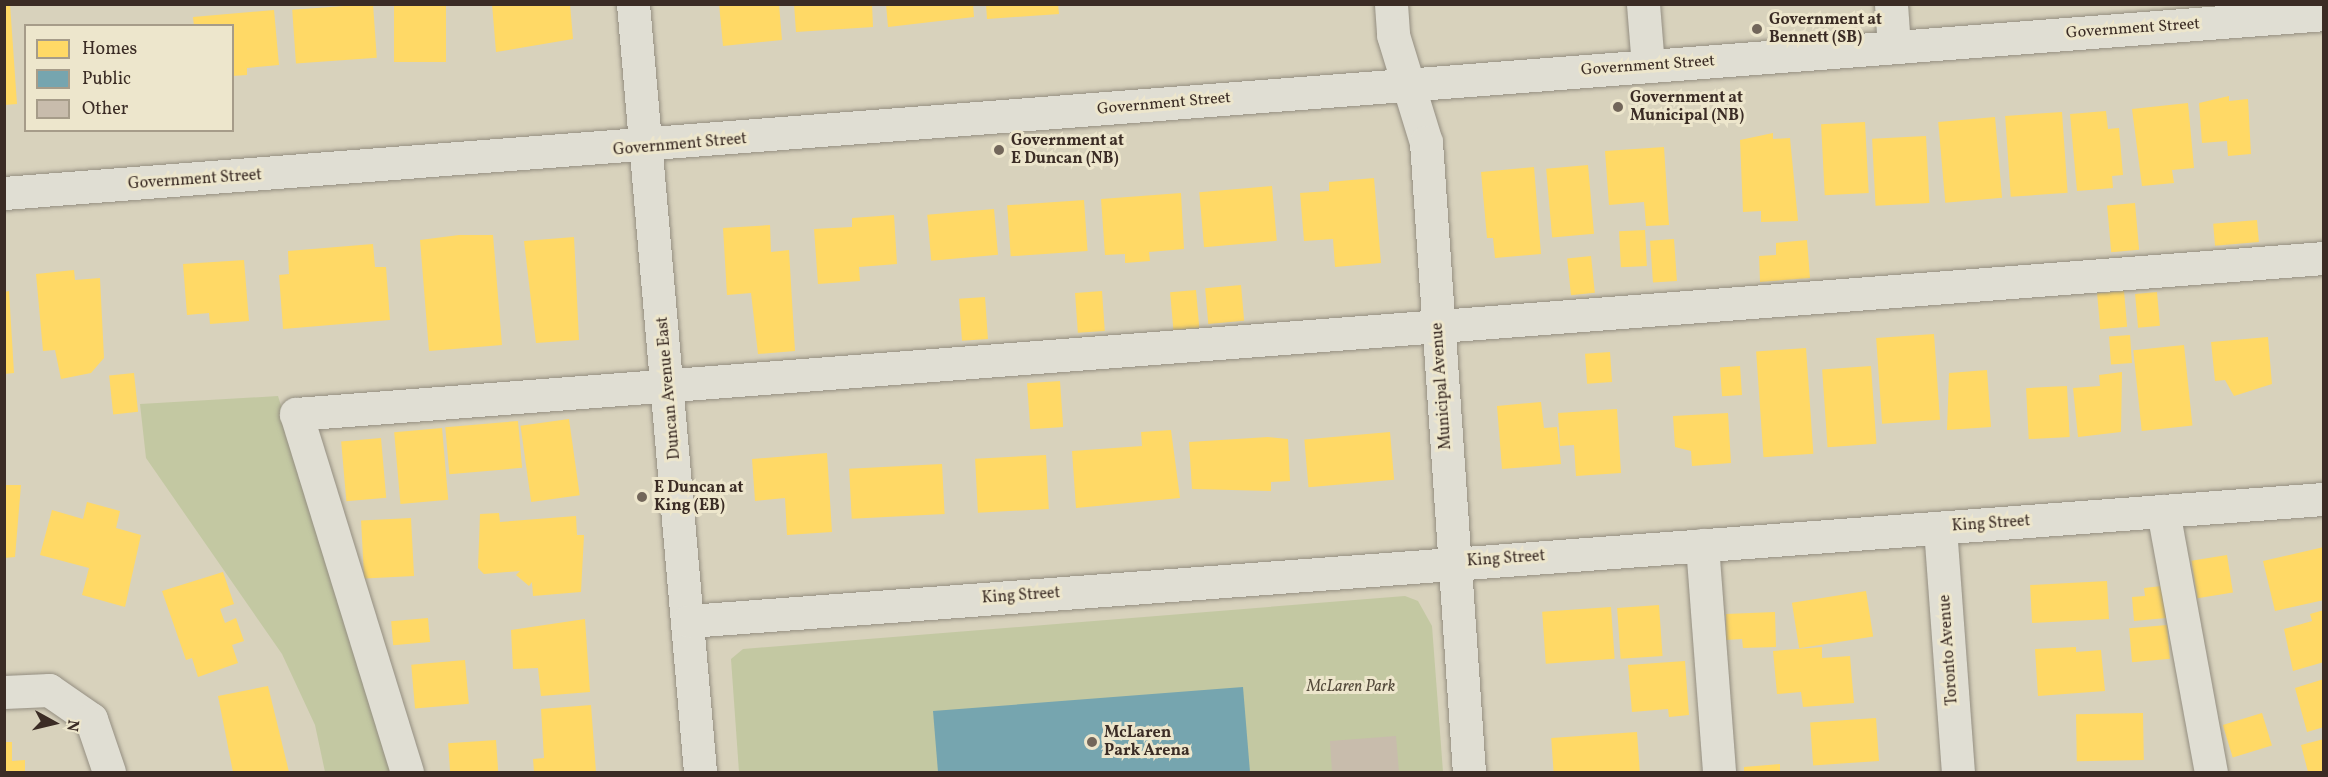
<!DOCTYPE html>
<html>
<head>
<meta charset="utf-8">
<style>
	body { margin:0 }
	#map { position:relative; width:2328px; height:777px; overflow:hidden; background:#d8d2bc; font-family:Vollkorn,serif }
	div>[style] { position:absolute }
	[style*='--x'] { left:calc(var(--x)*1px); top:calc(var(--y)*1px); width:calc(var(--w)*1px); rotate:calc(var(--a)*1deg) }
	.green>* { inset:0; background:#c3c8a2 }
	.homes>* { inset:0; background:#ffd966; transform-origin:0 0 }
	.public>* { inset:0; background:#76a5af }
	.building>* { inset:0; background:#c8bcac }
	.roads { filter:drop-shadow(0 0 2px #948e81) drop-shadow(0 0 2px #948e81) }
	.minor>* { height:33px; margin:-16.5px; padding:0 16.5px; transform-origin:16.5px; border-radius:16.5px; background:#e0ded3 }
	.dots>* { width:16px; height:16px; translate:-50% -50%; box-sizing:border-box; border:3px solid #ede6cc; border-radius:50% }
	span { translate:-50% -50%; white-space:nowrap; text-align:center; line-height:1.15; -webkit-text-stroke:6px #ede6cc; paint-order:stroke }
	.poi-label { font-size:16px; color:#3b2c25; font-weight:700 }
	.left { translate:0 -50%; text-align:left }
	.street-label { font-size:16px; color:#3b2c25 }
	.park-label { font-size:16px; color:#53493a; font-style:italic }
	.frame { position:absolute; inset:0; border:6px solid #3b2c25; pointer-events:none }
	.legend { position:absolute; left:24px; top:24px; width:210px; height:108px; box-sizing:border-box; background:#ede6cc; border:2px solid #a69c89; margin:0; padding:8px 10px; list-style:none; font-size:18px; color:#3b2c25 }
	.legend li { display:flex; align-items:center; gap:12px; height:30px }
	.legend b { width:30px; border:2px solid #a69c89 }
	.north { position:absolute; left:24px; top:693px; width:60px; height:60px; -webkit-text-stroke:4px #ede6cc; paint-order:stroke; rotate:98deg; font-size:16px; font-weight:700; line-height:24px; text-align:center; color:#3b2c25 }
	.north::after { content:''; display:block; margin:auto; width:21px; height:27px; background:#3b2c25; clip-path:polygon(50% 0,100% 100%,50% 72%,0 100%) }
</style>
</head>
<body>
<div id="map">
	<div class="green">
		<div style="clip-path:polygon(278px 396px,395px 772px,325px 772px,315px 725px,282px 654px,146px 458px,140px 404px)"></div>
		<div style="clip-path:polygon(1405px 596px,1418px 601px,1432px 626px,1443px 772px,739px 772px,731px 659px,743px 649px)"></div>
	</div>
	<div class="homes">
		<div style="clip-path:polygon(4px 4px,10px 4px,17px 104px,4px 105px)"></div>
		<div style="left:373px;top:4px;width:54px;height:81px;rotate:86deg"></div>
		<div style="left:394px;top:4px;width:52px;height:58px"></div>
		<div style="clip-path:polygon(492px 4px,570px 4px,573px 39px,496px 52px)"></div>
		<div style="clip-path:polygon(719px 4px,779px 4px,782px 40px,723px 46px)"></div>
		<div style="clip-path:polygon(794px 4px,872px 4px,873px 27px,796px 32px)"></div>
		<div style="clip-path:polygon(886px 4px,973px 4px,974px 17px,888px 27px)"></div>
		<div style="clip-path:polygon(986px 4px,1058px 4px,1059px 14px,987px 19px)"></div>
		<div style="clip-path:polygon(274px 10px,279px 65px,247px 68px,247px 75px,232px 76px,232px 26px,194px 26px,193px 17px)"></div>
		<div style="clip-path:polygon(2229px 96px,2229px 101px,2248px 99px,2251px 154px,2228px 156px,2227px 141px,2202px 143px,2199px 103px)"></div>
		<div style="clip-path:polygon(2188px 103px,2194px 168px,2172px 170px,2174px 183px,2142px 186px,2132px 109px)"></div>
		<div style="clip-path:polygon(2106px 111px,2108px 129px,2119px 128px,2123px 175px,2112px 176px,2113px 188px,2077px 191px,2070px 114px)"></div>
		<div style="left:2062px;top:112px;width:81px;height:57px;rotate:86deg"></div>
		<div style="left:1995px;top:117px;width:81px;height:57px;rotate:85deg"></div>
		<div style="left:1865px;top:122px;width:71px;height:44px;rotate:87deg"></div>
		<div style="clip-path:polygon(1773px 133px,1773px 139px,1790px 138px,1798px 221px,1761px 222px,1761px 211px,1743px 212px,1740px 140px)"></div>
		<div style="left:1926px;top:136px;width:67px;height:54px;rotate:87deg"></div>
		<div style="clip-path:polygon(1664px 147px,1669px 225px,1646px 226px,1644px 202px,1609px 205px,1605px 151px)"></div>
		<div style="left:1588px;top:165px;width:69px;height:42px;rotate:85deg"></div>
		<div style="clip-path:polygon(1534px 167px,1541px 254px,1495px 258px,1493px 238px,1487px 238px,1481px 172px)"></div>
		<div style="clip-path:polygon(1374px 178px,1381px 263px,1335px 267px,1333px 239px,1304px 241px,1300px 193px,1329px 191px,1329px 182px)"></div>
		<div style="left:1272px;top:186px;width:55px;height:73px;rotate:85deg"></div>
		<div style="clip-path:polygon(1181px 193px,1184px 249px,1149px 252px,1150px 261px,1125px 263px,1125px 254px,1105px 255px,1101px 199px)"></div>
		<div style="left:1084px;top:200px;width:51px;height:77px;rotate:86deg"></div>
		<div style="left:2135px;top:203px;width:47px;height:28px;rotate:85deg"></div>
		<div style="left:994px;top:209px;width:46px;height:67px;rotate:85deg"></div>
		<div style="clip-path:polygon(894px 215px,897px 264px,859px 267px,860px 281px,818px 284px,814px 229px,852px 227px,852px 218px)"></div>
		<div style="left:2257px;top:220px;width:22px;height:44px;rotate:85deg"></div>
		<div style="clip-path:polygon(770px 225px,771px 252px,789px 250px,795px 351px,758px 354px,751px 293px,727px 295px,723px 228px)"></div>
		<div style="left:1645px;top:230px;width:36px;height:26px;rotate:87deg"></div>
		<div style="clip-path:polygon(459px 235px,493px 235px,502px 345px,429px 351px,420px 240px)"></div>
		<div style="clip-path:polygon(574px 237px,579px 340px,536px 343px,524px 241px)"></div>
		<div style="left:1674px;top:239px;width:42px;height:24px;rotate:86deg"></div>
		<div style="clip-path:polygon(1807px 240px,1810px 278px,1760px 282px,1759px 256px,1776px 255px,1776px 243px)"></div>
		<div style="clip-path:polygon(373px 244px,375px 267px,386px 267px,390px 320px,283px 329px,279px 275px,289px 274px,288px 251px)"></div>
		<div style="left:1591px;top:256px;width:37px;height:24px;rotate:84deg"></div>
		<div style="clip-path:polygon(244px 260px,249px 321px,210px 324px,209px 313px,187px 315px,183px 264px)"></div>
		<div style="clip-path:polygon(74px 270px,75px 280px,100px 278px,104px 358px,91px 373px,61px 379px,55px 350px,43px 351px,36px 274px)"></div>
		<div style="left:1241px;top:285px;width:36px;height:36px;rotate:85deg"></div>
		<div style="left:1196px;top:290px;width:38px;height:26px;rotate:85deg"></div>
		<div style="clip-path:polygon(9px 291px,14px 373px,4px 374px,4px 292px)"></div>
		<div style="left:1102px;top:291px;width:40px;height:27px;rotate:86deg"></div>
		<div style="left:2124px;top:291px;width:36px;height:27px;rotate:85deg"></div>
		<div style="left:2157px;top:292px;width:34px;height:22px;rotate:85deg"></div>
		<div style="left:985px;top:297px;width:42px;height:26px;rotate:86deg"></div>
		<div style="left:1934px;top:334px;width:86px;height:58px;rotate:86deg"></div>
		<div style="left:2130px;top:335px;width:28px;height:21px;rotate:86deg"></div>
		<div style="clip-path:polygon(2268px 337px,2272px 384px,2234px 396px,2225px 380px,2215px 381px,2211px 342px)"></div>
		<div style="left:2184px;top:345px;width:81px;height:51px;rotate:84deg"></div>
		<div style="left:1806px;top:348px;width:106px;height:50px;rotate:86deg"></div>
		<div style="left:1610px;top:352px;width:30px;height:25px;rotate:86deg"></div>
		<div style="left:1740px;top:366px;width:29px;height:20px;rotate:86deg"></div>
		<div style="left:1871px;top:366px;width:78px;height:49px;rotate:86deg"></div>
		<div style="clip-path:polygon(1987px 370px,1991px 427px,1947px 430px,1949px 373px)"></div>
		<div style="clip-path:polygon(2122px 372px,2121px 432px,2078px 437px,2073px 388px,2100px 386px,2099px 375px)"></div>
		<div style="left:134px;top:373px;width:39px;height:25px;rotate:84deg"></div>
		<div style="left:1060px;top:381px;width:46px;height:33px;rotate:86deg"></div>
		<div style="left:2067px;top:386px;width:51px;height:41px;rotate:87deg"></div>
		<div style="clip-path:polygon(1541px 402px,1544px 428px,1557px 427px,1561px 464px,1502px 469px,1497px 406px)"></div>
		<div style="clip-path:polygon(1617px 409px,1621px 473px,1576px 476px,1574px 445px,1560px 446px,1558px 413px)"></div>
		<div style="clip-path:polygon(1728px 413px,1731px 463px,1692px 466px,1691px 451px,1675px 447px,1673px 416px)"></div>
		<div style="left:569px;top:419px;width:77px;height:49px;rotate:82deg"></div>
		<div style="left:518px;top:421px;width:47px;height:73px;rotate:85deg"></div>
		<div style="left:442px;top:428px;width:72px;height:48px;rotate:85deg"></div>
		<div style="clip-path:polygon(1171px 430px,1180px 498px,1076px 508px,1072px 451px,1142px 446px,1141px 432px)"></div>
		<div style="left:1390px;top:432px;width:48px;height:86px;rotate:85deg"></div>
		<div style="clip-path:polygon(1268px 437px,1288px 439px,1290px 481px,1271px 482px,1271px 491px,1192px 489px,1189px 442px)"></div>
		<div style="left:381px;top:438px;width:60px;height:40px;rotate:85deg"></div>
		<div style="clip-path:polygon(827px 453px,832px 532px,787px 535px,785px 498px,755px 501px,752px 459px)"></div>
		<div style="left:1046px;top:455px;width:54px;height:71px;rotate:87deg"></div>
		<div style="left:942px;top:464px;width:50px;height:93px;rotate:87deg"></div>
		<div style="clip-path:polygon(4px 485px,21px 485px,15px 557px,4px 558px)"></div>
		<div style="clip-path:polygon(87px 502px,120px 511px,116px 528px,141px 535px,125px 607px,82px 595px,89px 568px,40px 555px,52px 510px,83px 519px)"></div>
		<div style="clip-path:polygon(499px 513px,500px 522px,576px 516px,577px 535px,584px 535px,581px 592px,533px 596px,532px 582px,529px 586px,516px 575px,520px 571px,484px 574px,478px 568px,480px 514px)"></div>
		<div style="left:411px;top:518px;width:58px;height:50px;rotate:87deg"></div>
		<div style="clip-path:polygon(2324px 547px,2324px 600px,2275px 611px,2263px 561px)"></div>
		<div style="left:2227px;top:555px;width:38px;height:36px;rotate:81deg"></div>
		<div style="clip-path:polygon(223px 572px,234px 604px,220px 609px,225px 623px,236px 618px,244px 641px,232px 645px,238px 663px,198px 677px,192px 658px,186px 660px,162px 591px)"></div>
		<div style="left:2107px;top:581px;width:38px;height:77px;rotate:87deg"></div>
		<div style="clip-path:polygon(2162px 586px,2166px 618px,2134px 621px,2132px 597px,2145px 596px,2144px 588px)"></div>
		<div style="left:1866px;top:591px;width:46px;height:75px;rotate:81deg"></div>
		<div style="left:1659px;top:605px;width:51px;height:42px;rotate:86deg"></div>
		<div style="left:1611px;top:607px;width:52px;height:69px;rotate:86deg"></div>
		<div style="clip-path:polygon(2324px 610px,2324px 662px,2293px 671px,2284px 629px,2312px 621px,2310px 614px)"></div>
		<div style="clip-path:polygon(1775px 612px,1776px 647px,1743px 648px,1742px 639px,1726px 640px,1726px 614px)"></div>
		<div style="left:428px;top:618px;width:24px;height:37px;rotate:85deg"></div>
		<div style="clip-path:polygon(585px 619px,590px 692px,541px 696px,538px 668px,513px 669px,511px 630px)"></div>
		<div style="left:2167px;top:625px;width:34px;height:38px;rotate:85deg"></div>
		<div style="clip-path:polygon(1822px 647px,1822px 658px,1850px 656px,1854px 703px,1803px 707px,1801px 692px,1777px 694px,1773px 651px)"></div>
		<div style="clip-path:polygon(2076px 647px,2076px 652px,2101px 650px,2105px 691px,2038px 696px,2035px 649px)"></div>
		<div style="left:465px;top:660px;width:44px;height:54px;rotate:85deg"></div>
		<div style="clip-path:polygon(1685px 661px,1689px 715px,1669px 717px,1668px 709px,1632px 712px,1628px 665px)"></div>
		<div style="clip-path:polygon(2324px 679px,2324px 727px,2307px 732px,2295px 688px)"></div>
		<div style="clip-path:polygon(268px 686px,289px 772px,233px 772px,218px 696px)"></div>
		<div style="clip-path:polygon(591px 705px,596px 772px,534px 772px,533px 759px,544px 758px,541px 709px)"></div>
		<div style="left:2143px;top:713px;width:47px;height:67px;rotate:89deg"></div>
		<div style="left:2262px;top:713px;width:34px;height:41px;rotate:73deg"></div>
		<div style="left:1876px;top:718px;width:43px;height:66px;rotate:86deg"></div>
		<div style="left:1637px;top:732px;width:40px;height:86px;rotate:86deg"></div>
		<div style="clip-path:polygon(2324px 739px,2324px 772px,2308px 772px,2301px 745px)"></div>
		<div style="left:496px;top:740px;width:32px;height:48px;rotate:86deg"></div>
		<div style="clip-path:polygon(4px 742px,12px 742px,12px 761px,25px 760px,25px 772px,4px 772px)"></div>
		<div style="clip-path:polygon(1780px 764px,1780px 772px,1744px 772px,1744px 767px)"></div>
	</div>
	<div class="public">
		<div style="clip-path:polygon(1243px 687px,1250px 772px,938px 772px,933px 711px)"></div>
	</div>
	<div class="building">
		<div style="clip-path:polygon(1396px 736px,1399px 772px,1332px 772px,1330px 741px)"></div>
	</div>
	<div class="roads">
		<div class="minor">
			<div style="--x:633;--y:4;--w:771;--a:85.01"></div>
			<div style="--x:1391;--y:4;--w:31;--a:86"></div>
			<div style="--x:1393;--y:35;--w:112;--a:72.9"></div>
			<div style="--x:1426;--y:142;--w:631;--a:86.1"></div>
			<div style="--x:1643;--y:4;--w:62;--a:85.4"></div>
			<div style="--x:1891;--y:4;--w:43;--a:86"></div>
			<div style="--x:4;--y:193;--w:2327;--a:-4.41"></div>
			<div style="--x:2163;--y:511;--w:265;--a:79.6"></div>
			<div style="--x:1940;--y:528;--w:245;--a:85.8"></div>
			<div style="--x:1702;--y:545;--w:228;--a:85.7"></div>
			<div style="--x:689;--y:621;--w:1640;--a:-4.27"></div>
			<div style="--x:4;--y:692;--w:45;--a:-2.5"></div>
			<div style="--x:49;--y:690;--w:51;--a:34.6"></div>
			<div style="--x:91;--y:719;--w:56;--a:71.2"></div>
			<div style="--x:407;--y:772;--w:375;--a:-107.2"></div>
			<div style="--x:296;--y:414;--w:2034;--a:-4.4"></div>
		</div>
	</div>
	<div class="dots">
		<div style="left:1757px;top:29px;background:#72665a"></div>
		<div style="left:1618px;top:107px;background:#72665a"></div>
		<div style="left:999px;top:150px;background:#72665a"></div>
		<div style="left:642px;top:497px;background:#72665a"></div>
		<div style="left:1092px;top:742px;background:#72665a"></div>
	</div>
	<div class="poi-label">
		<span class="left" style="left:1769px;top:29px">Government at<br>Bennett (SB)</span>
		<span class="left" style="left:1630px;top:107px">Government at<br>Municipal (NB)</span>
		<span class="left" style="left:1011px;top:150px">Government at<br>E Duncan (NB)</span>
		<span class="left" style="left:654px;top:497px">E Duncan at<br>King (EB)</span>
		<span class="left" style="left:1104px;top:742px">McLaren<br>Park Arena</span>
	</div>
	<div class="street-label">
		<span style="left:2133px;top:29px;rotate:-4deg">Government Street</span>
		<span style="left:1648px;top:66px;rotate:-4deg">Government Street</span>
		<span style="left:1164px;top:104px;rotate:-5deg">Government Street</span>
		<span style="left:680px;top:145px;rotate:-5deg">Government Street</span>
		<span style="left:195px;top:180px;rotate:-4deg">Government Street</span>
		<span style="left:1442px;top:386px;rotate:-94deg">Municipal Avenue</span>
		<span style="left:669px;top:388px;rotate:-95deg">Duncan Avenue East</span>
		<span style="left:1991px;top:524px;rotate:-4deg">King Street</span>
		<span style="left:1506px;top:559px;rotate:-4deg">King Street</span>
		<span style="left:1021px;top:596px;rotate:-4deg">King Street</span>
		<span style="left:1949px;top:650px;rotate:-94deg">Toronto Avenue</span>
	</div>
	<div class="park-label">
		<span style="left:1351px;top:687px">McLaren Park</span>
	</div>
	<div class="frame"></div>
	<ul class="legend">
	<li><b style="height:16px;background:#ffd966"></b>Homes</li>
	<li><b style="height:16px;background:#76a5af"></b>Public</li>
	<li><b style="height:16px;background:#c8bcac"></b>Other</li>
	</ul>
	<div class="north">N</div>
</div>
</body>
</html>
